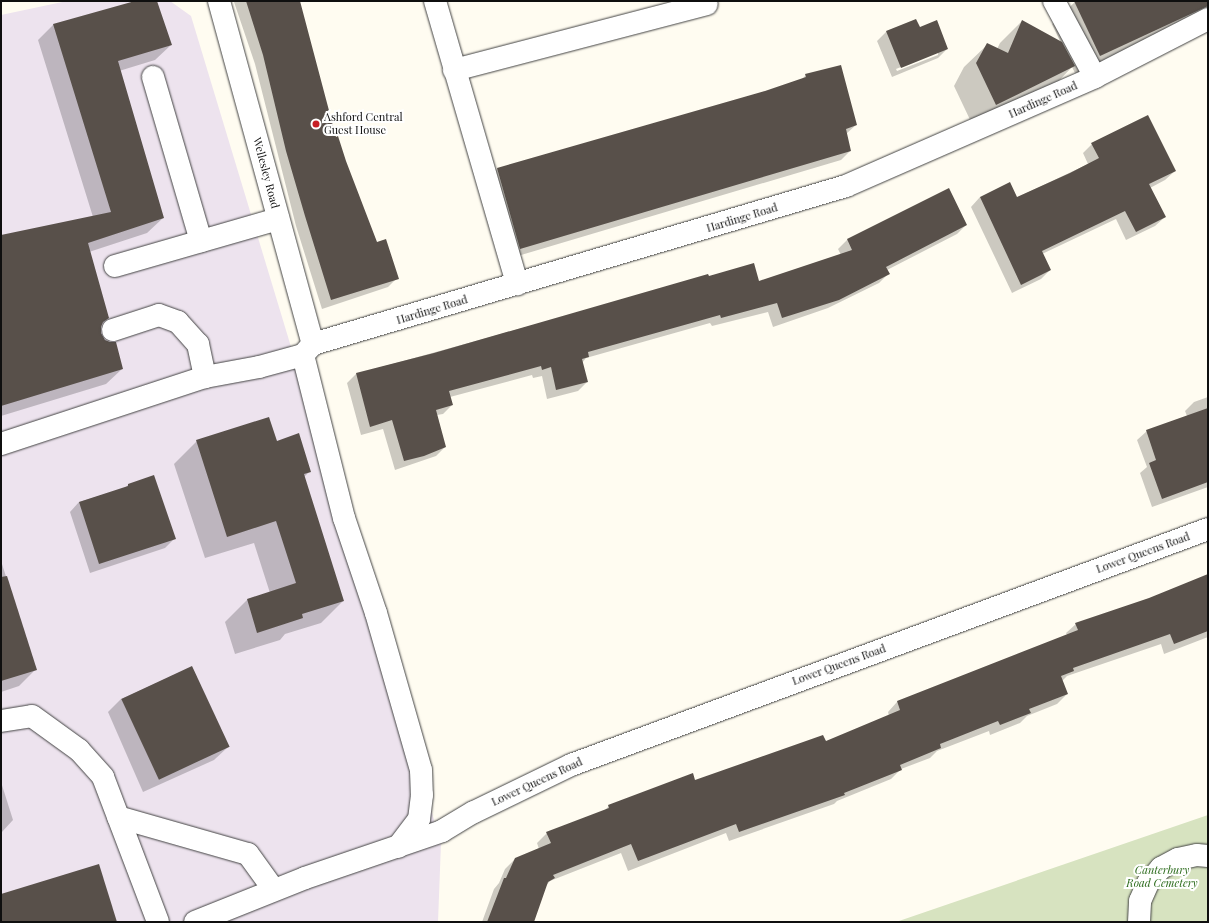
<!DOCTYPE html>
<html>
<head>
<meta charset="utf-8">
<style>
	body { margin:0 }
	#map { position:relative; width:1209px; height:923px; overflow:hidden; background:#fffcf1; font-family:"Playfair Display",serif }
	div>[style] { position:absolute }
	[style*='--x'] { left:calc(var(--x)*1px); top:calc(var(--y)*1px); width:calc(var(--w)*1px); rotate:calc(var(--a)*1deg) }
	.industrial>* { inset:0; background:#ede3ee }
	.cemetery>* { inset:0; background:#d7e3c0 }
	.shadow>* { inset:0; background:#0003 }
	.building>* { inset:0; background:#58504a; transform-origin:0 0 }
	.roads { filter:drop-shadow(0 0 1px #424242) drop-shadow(0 0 1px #424242) }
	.minor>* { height:22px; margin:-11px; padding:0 11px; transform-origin:11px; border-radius:11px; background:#fff }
	.dots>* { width:11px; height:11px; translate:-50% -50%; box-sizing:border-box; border:2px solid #fff; border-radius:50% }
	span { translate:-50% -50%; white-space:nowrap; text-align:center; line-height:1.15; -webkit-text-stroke:4px #fff; paint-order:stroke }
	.street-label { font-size:11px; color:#0f0f0f }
	.poi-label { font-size:11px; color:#0f0f0f }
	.left { translate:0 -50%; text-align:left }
	.park-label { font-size:11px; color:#2b6b1b; font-style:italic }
	.frame { position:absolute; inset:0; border:2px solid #0f0f0f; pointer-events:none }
</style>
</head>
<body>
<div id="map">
	<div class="industrial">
		<div style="clip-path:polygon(67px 1px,170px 1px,191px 16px,441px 843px,438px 922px,1px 922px,1px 15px)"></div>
	</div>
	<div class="cemetery">
		<div style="clip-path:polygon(1208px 815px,1208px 922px,896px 922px)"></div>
	</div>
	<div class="shadow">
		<div style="clip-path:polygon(138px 1px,155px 1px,171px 45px,155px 60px,119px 71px,163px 218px,147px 233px,89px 252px,108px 318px,101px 325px,100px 334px,122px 369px,106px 384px,1px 416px,1px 236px,93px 217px,38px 40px,53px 25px)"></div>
		<div style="clip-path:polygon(231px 1px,299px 1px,335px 138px,377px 243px,397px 278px,388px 287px,322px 309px,296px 226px,255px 64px,234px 2px)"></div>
		<div style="clip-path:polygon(1076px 1px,1208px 1px,1208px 13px,1077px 77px,1072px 67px,1052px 88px,973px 126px,954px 86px,964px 67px,987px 45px,997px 49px,1000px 43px,1022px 21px,1061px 43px,1052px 24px)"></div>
		<div style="clip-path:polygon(evenodd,916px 20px,919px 28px,947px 49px,938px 58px,892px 77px,877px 41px,886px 32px,916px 20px,938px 52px,938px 55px,897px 71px,896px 69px,938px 52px)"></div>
		<div style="clip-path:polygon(806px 75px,856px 125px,846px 134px,850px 151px,841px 160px,511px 258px,488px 178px,497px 169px,766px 92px,801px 80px)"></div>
		<div style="clip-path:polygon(1092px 144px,1175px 171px,1165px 180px,1150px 188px,1165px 217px,1155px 226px,1126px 240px,1116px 219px,1042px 254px,1050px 270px,1041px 279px,1012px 293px,971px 207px,980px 197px,1016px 198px,1088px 164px,1083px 153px)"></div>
		<div style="clip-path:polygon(966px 225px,957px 234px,887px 270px,888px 274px,879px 283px,828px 308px,773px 327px,768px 312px,712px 326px,710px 323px,586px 358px,582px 363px,587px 382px,578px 391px,547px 399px,542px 376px,533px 378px,532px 375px,450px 397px,452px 405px,443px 414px,437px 415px,445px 447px,436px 456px,395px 470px,383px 429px,361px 435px,347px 383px,356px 374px,708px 277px,758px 282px,841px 255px,838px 249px,847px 240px)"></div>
		<div style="clip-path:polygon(1208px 397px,1208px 487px,1152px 507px,1140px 473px,1147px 467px,1137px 440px,1147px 431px,1187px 416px,1185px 411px,1194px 402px)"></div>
		<div style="clip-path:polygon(197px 441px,276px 442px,310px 471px,304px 477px,343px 601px,321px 623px,285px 634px,280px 640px,235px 654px,225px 622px,247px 600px,270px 593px,254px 543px,205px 558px,174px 464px)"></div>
		<div style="clip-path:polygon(128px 485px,174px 539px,165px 548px,90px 573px,70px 512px,79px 502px,125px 488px)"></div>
		<div style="clip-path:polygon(1px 561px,36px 669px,19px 686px,1px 692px)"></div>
		<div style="clip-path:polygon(1208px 576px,1208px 637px,1164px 654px,1161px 644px,1067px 676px,1062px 681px,1067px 694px,1057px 704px,1027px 716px,1020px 723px,990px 735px,989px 731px,937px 751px,930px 758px,901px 769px,891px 779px,837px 801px,834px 804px,729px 841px,726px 833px,628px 871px,621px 853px,550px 881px,545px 887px,533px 922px,482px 922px,494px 889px,499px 883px,505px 869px,515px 859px,539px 849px,537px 843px,547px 833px,604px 811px,609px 806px,825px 742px,889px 716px,888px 712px,897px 702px,1067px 635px,1066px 633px,1076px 624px,1149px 599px)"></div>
		<div style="clip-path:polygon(192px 667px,228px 747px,214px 760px,143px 792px,108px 712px,121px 699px)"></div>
		<div style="clip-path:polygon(1px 782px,13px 820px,1px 833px)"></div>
	</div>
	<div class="building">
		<div style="clip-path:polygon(135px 1px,157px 1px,172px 45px,118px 61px,164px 218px,88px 243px,109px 318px,103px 322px,101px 327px,101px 333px,105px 340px,110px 342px,116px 342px,123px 369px,1px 406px,1px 235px,111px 212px,53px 24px)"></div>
		<div style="clip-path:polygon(246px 1px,300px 1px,336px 137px,338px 136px,346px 161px,377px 242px,386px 239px,399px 279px,331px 300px,305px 216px,286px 151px,263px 55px)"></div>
		<div style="clip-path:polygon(1074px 1px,1208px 1px,1208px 6px,1100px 56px)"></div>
		<div style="clip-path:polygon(916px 19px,920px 27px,937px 20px,948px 49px,901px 68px,886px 31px)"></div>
		<div style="clip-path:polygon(1022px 20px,1062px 42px,1075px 66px,996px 105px,976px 63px,987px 43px,1008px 53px)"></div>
		<div style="clip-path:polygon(841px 65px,857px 125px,846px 129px,851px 151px,520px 249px,497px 168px,765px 91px,806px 77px,805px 74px)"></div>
		<div style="clip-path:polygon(1148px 115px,1176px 171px,1149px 184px,1166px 217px,1136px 232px,1125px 211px,1042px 251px,1051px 270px,1021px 285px,980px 197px,1010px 182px,1017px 197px,1070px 173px,1099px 158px,1091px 143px)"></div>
		<div style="clip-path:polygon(949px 188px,967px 225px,886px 267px,890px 274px,839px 300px,782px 318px,777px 303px,721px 318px,720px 315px,588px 352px,589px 357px,582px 359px,588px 382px,556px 390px,551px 367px,542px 370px,541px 366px,449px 391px,453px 405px,436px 410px,446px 447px,424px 456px,404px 461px,392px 420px,370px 427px,356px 373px,434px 353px,708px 274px,709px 276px,754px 263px,759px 281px,852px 250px,847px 239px)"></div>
		<div style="clip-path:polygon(1208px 408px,1208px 482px,1162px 499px,1149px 463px,1156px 460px,1146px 430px)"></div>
		<div style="clip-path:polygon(269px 417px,277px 441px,299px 433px,311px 472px,304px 474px,344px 601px,302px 614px,303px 618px,257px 633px,247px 599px,296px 583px,276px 521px,227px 537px,196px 440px)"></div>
		<div style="clip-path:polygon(154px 475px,176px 539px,99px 564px,79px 502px,128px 486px,128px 484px)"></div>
		<div style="clip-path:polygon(1208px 574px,1208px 631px,1174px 644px,1170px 634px,1073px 668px,1074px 671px,1061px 676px,1068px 694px,1029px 709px,1031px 713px,1000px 725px,998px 721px,940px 744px,941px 748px,900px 765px,902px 770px,844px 793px,845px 795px,739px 832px,736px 824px,638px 861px,631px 844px,588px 861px,553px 875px,555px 878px,548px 882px,534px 922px,487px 922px,504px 878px,506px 878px,515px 858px,551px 843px,546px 832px,609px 808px,608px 805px,693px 773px,695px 780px,823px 735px,826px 741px,900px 710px,897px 701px,1078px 630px,1075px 623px,1149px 598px)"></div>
		<div style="clip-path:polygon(7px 576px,37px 670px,1px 681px,1px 577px)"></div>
		<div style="left:192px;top:666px;width:89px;height:78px;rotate:65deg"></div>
		<div style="clip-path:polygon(99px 864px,117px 922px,1px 922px,1px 894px)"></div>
	</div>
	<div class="roads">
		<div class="minor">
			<div style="--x:219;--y:1;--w:356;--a:74.7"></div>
			<div style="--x:435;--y:1;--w:295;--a:73.8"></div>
			<div style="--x:1054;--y:1;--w:86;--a:61.7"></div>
			<div style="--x:454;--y:70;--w:261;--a:-14.6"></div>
			<div style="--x:153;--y:77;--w:171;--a:73.7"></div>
			<div style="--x:115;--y:266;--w:170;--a:-16.1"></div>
			<div style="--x:113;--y:330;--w:48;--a:-18.1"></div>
			<div style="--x:159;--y:315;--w:20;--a:20"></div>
			<div style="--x:178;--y:322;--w:30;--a:48"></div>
			<div style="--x:198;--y:344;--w:34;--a:78"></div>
			<div style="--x:303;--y:355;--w:168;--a:75.9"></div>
			<div style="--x:344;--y:518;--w:100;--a:71.4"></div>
			<div style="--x:376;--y:613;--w:163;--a:74"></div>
			<div style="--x:421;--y:770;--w:25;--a:88"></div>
			<div style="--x:422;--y:795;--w:24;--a:97"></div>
			<div style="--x:419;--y:819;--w:35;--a:127"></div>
			<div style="--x:1;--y:444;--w:215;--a:-18.2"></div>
			<div style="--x:205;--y:377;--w:55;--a:-10.5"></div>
			<div style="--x:259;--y:367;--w:46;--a:-15.3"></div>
			<div style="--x:303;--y:355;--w:15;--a:-48"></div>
			<div style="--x:313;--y:344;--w:556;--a:-16.51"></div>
			<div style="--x:846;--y:186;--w:272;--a:-23.6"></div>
			<div style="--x:1095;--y:77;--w:127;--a:-27.2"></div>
			<div style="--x:1;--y:721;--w:31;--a:-9"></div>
			<div style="--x:32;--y:716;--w:58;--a:35.9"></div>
			<div style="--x:79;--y:750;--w:36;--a:48"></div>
			<div style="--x:103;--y:777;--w:155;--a:69.2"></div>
			<div style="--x:118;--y:817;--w:135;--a:15.9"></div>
			<div style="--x:248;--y:854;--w:44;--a:54.2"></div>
			<div style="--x:195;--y:922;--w:118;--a:-21.8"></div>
			<div style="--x:305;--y:878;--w:145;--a:-18.9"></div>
			<div style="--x:442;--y:831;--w:37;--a:-31"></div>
			<div style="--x:474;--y:812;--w:108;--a:-25.9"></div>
			<div style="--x:571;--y:765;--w:679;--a:-20.33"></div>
			<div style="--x:1139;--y:922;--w:21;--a:-87"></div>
			<div style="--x:1140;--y:901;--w:20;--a:-66"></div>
			<div style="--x:1148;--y:883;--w:20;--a:-49"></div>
			<div style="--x:1161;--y:868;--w:19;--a:-28"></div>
			<div style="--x:1178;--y:859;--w:19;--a:-12"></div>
			<div style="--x:1197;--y:855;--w:11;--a:5"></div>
		</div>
	</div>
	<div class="dots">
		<div style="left:316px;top:124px;background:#c71f25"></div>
	</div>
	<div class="street-label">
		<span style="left:1043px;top:100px;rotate:-24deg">Hardinge Road</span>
		<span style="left:266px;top:173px;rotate:75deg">Wellesley Road</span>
		<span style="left:742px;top:218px;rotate:-17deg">Hardinge Road</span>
		<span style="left:432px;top:310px;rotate:-17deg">Hardinge Road</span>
		<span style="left:1143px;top:553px;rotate:-20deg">Lower Queens Road</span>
		<span style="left:839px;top:665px;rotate:-20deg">Lower Queens Road</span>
		<span style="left:537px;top:782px;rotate:-25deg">Lower Queens Road</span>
	</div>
	<div class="poi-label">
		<span class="left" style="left:324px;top:124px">Ashford Central<br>Guest House</span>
	</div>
	<div class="park-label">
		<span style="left:1162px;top:877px">Canterbury<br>Road Cemetery</span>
	</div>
	<div class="frame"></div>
</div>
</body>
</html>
